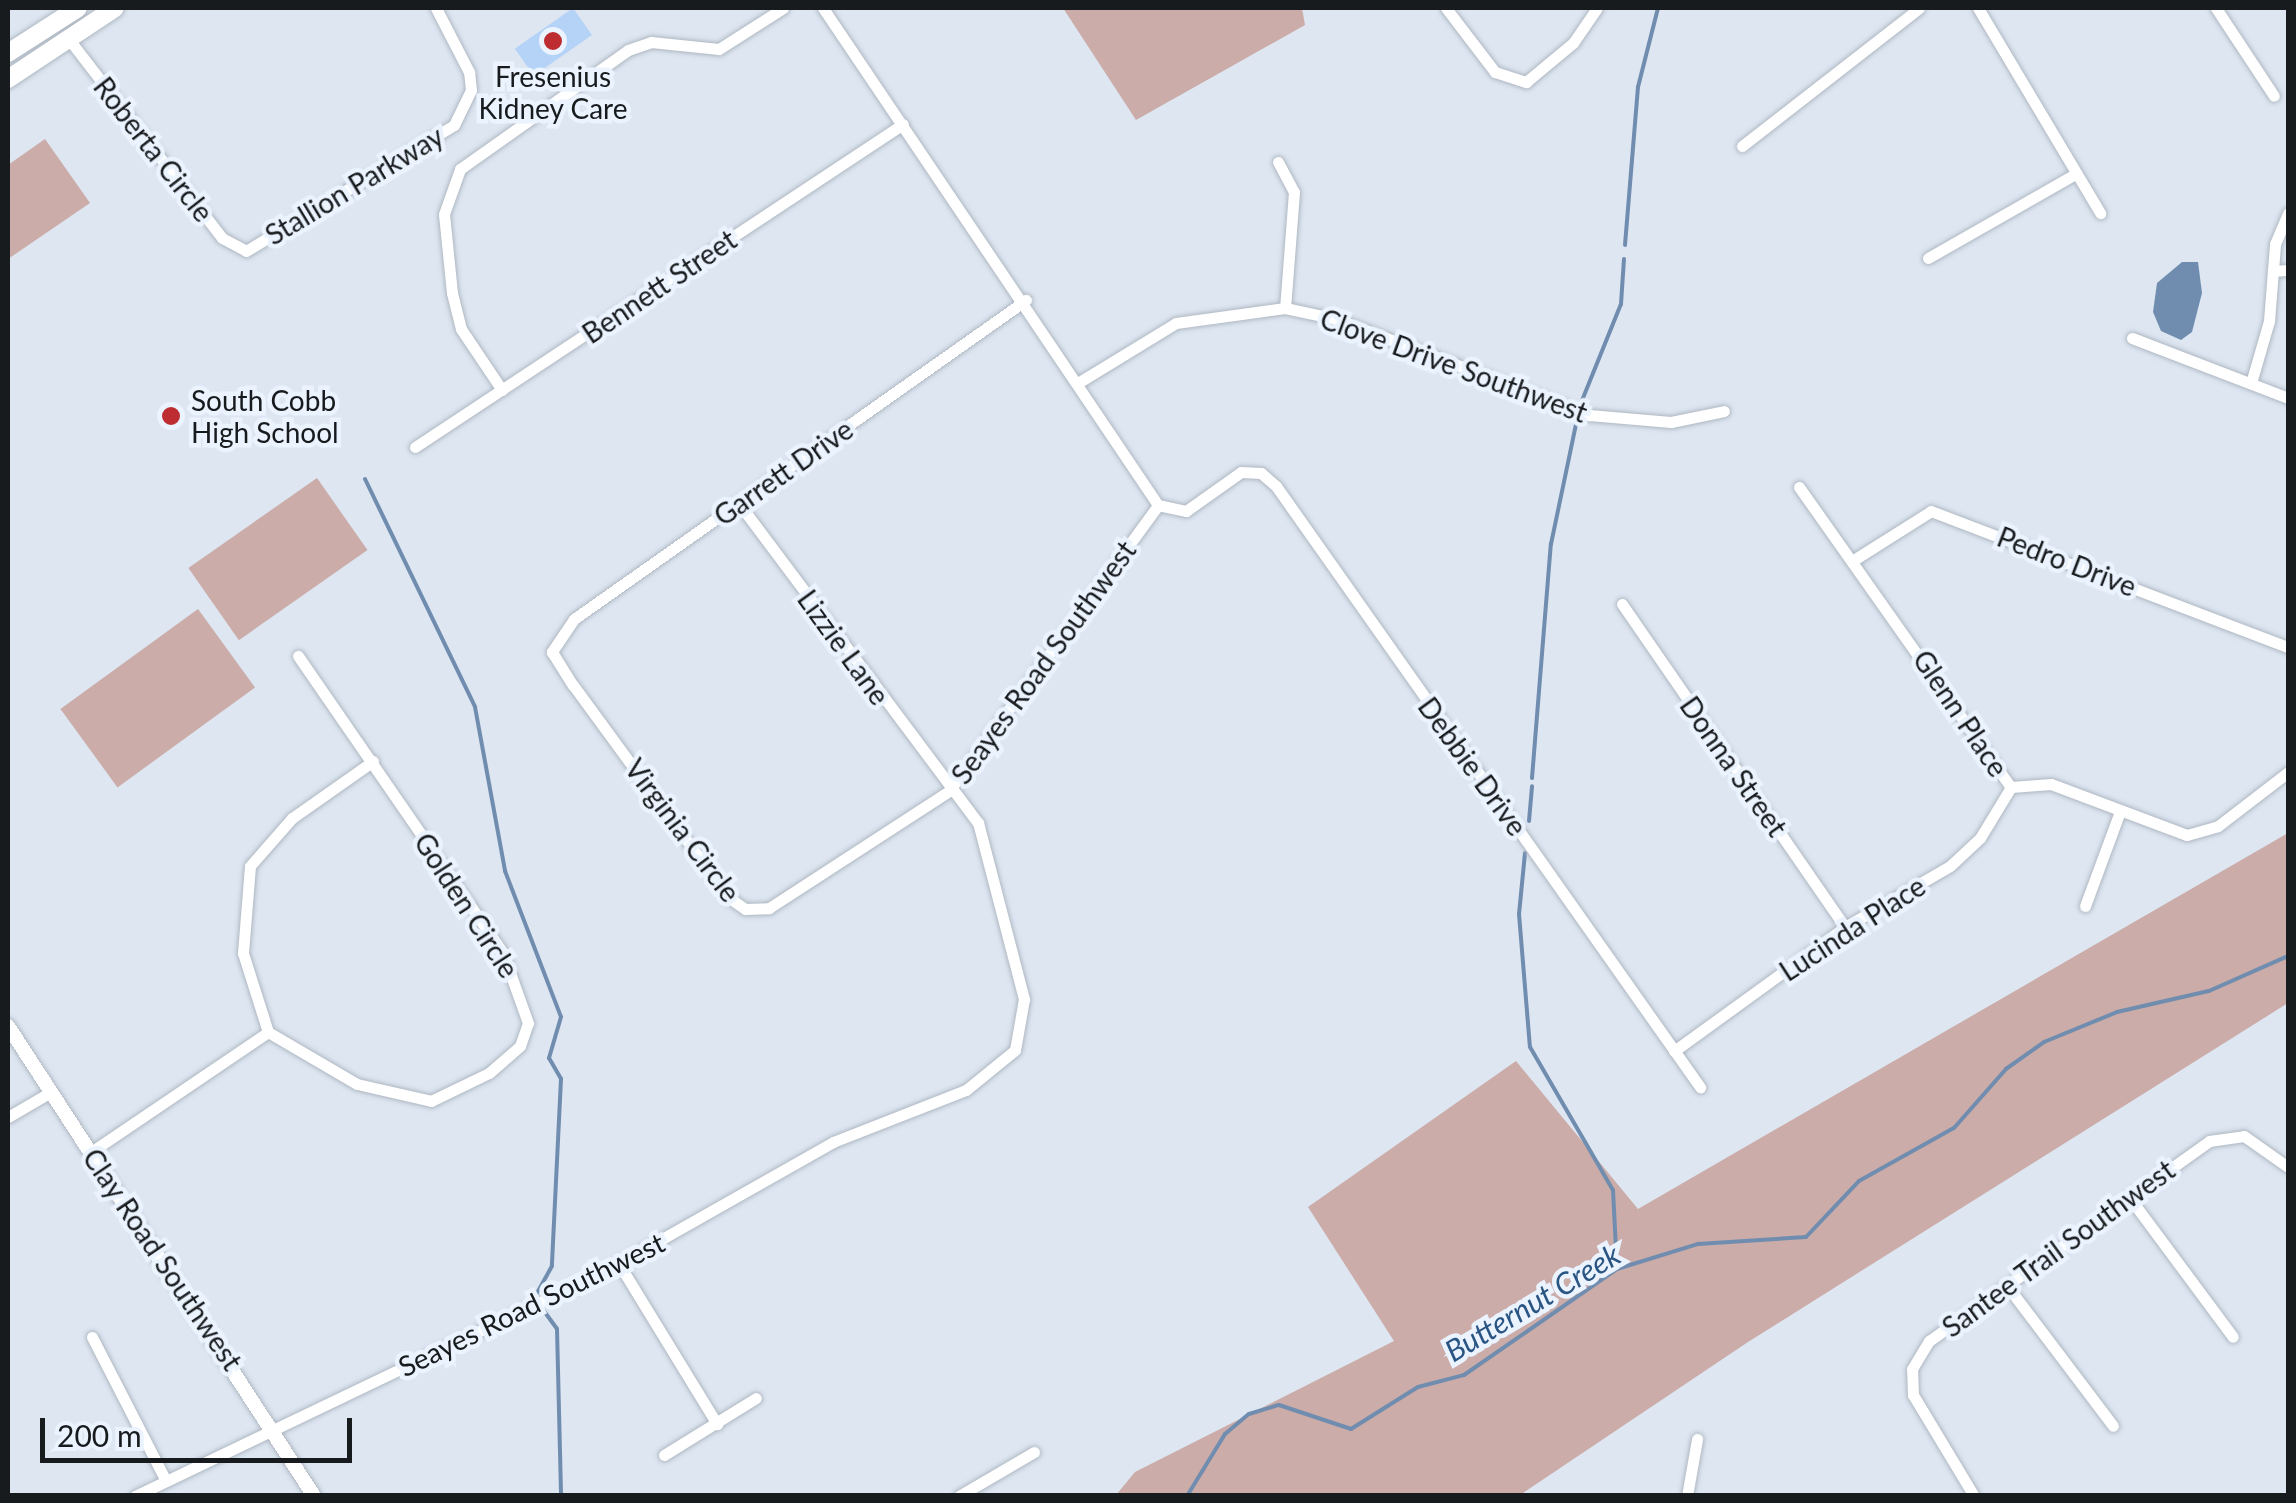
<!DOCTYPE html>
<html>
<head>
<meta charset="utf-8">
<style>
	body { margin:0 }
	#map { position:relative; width:2296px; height:1503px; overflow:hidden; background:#dde6f1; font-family:Lato,sans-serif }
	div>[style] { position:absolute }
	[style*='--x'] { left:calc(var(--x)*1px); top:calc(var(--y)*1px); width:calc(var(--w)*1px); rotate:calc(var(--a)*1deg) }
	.green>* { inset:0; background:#cbaca9; transform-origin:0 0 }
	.water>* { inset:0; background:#708daf }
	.stream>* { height:4px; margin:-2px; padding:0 2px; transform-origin:2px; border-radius:2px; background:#708daf }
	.building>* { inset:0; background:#b4d3f7; transform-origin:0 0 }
	.roads { filter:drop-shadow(0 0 2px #afb8c2) drop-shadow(0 0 2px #afb8c2) }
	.minor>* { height:11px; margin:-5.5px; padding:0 5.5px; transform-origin:5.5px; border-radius:5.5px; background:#fff }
	.tertiary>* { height:14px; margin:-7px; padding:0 7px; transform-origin:7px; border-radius:7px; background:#fff }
	.primary>* { height:18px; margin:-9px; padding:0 9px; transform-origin:9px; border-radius:9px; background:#fff }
	.dots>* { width:28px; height:28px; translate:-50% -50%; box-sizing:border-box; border:5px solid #eaf3fe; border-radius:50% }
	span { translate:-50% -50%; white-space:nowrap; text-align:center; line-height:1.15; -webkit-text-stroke:9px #eaf3fe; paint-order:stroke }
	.poi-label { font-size:28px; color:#181b1e }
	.left { translate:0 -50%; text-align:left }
	.street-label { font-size:28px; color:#181b1e }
	.water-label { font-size:30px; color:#2a5583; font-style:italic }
	.frame { position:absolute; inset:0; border:10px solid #181b1e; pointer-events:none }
	.scale { position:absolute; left:40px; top:1418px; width:312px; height:45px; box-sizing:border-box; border:5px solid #181b1e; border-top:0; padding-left:12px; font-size:30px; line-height:35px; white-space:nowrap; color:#181b1e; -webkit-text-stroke:8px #eaf3fe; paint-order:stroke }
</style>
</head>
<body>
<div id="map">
	<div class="green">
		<div style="clip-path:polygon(1063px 8px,1302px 8px,1305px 25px,1136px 120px)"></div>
		<div style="clip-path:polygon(45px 139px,90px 203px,8px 259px,8px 165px)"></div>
		<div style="left:317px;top:478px;width:88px;height:157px;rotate:55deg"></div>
		<div style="left:198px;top:609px;width:97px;height:170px;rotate:54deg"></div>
		<div style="clip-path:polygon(2288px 833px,2288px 1003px,1748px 1342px,1520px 1495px,1116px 1495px,1135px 1472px,1394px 1341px,1308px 1207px,1516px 1061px,1638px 1209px)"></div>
	</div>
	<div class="water">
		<div style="clip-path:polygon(2182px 262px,2198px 262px,2202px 293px,2192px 332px,2181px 340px,2161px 331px,2153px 312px,2157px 283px)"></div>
	</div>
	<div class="stream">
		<div style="--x:1625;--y:245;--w:159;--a:-85.3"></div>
		<div style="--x:1638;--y:87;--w:81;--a:-75.8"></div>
		<div style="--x:1581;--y:403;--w:107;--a:-68"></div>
		<div style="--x:1621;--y:304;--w:45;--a:-86.2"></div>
		<div style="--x:365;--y:479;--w:253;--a:64.2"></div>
		<div style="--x:475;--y:707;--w:167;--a:79.6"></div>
		<div style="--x:505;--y:871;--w:156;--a:69"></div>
		<div style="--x:561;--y:1017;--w:43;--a:106.3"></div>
		<div style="--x:549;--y:1058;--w:24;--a:60"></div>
		<div style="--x:561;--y:1079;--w:187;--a:92.8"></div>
		<div style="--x:552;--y:1266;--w:31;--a:119"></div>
		<div style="--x:1532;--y:778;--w:235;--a:-85.4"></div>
		<div style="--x:1551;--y:544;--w:127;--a:-78.2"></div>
		<div style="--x:1529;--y:821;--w:35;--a:-85"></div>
		<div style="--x:1525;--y:853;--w:61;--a:95.6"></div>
		<div style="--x:1519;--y:914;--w:133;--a:85.3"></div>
		<div style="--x:1530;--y:1047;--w:165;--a:59.9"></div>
		<div style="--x:1613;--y:1190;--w:79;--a:87.1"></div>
		<div style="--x:544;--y:1311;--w:22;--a:54"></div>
		<div style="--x:557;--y:1329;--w:167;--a:88.6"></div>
		<div style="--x:1187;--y:1496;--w:73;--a:-58.5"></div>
		<div style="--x:1225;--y:1434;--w:31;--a:-40"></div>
		<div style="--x:1249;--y:1414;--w:31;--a:-17"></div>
		<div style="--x:1279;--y:1405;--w:76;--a:18.4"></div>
		<div style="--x:1351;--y:1429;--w:79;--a:-32.1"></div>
		<div style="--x:1418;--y:1387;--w:48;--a:-14.6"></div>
		<div style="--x:1464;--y:1375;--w:186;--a:-34.7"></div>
		<div style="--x:1617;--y:1269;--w:85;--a:-17.2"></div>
		<div style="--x:1698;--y:1244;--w:108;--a:-3.7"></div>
		<div style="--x:1806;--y:1237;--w:77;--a:-46.6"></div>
		<div style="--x:1859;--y:1181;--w:109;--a:-29.2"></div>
		<div style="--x:1954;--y:1128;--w:79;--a:-48.6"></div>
		<div style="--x:2006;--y:1069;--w:47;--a:-35.4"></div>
		<div style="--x:2044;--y:1042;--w:79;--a:-22.3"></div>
		<div style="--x:2117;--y:1012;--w:94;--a:-12.9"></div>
		<div style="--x:2209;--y:991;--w:86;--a:-23.9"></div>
	</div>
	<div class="building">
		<div style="left:573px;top:8px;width:33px;height:71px;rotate:55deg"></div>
	</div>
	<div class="roads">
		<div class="minor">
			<div style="--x:823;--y:8;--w:599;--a:56.02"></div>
			<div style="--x:1446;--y:8;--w:81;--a:52.6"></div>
			<div style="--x:1495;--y:72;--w:33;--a:18"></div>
			<div style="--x:1526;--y:82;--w:61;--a:-39.7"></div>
			<div style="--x:1573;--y:43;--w:42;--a:-55.6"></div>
			<div style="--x:1978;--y:8;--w:239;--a:59.2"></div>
			<div style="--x:2216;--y:8;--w:105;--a:56.6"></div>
			<div style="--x:68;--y:38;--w:252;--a:52.4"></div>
			<div style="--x:222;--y:238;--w:27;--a:28"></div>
			<div style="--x:246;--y:251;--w:243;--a:-31.2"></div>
			<div style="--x:454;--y:125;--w:39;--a:-64"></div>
			<div style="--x:471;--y:90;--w:18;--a:-96"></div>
			<div style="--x:469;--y:72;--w:72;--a:-117.3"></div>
			<div style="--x:1742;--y:146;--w:224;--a:-37.9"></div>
			<div style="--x:1278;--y:162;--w:34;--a:62"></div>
			<div style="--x:1294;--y:192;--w:116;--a:94.4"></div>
			<div style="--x:1928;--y:258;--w:169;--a:-29.7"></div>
			<div style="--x:2273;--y:271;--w:15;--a:-4"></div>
			<div style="--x:1026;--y:300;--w:553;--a:144.79"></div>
			<div style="--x:574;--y:619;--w:40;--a:124"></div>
			<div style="--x:552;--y:652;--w:39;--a:58"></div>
			<div style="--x:573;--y:685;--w:263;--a:53.8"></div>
			<div style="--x:728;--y:897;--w:21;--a:35"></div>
			<div style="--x:745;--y:909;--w:24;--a:-2"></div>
			<div style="--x:769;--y:908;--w:215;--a:-33"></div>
			<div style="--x:949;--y:791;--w:354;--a:-53.8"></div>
			<div style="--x:2132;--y:338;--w:167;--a:21"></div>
			<div style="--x:1081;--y:381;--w:111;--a:-31.4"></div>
			<div style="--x:1176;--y:323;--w:110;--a:-7.8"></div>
			<div style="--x:1285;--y:308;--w:52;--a:12.2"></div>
			<div style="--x:1336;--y:319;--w:271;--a:20.8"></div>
			<div style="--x:1589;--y:415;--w:82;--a:4.9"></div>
			<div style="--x:1671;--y:422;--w:54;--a:-11.7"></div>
			<div style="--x:2251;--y:383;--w:65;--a:-73.8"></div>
			<div style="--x:2269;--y:321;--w:77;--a:-85.5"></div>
			<div style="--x:2275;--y:244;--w:34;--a:-67"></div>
			<div style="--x:502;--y:390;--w:73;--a:-123.9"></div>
			<div style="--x:461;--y:329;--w:37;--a:-104"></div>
			<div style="--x:452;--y:293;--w:79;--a:-95.8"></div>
			<div style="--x:444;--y:214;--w:48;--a:-70.4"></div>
			<div style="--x:460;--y:169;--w:206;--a:-35.3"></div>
			<div style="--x:628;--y:50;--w:24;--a:-19"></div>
			<div style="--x:651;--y:42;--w:68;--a:5.9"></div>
			<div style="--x:719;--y:49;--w:76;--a:-32.6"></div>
			<div style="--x:415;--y:447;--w:585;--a:-33.5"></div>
			<div style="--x:1799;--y:487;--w:367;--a:54.8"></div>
			<div style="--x:1158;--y:505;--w:29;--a:12"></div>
			<div style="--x:1186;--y:511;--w:67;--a:-35.3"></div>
			<div style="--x:1241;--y:472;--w:20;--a:3"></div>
			<div style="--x:1261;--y:473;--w:20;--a:41"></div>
			<div style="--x:1276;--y:486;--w:736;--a:54.8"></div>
			<div style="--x:1852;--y:561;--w:93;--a:-32.3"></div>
			<div style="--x:1931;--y:511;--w:382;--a:20.9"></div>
			<div style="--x:1622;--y:604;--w:393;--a:55.4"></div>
			<div style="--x:2011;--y:787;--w:40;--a:-4.3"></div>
			<div style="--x:2051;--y:784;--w:145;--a:20.6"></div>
			<div style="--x:2187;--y:835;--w:32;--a:-16"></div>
			<div style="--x:2218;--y:826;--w:88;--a:-37.6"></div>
			<div style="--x:2085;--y:906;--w:98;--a:-69.7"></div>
			<div style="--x:268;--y:1032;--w:103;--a:30.3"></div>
			<div style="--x:357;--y:1084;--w:76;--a:12.9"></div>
			<div style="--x:431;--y:1101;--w:64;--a:-25.8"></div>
			<div style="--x:489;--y:1073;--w:41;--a:-41.1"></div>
			<div style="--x:520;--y:1046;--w:24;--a:-71"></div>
			<div style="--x:528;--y:1023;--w:74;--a:-109.7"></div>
			<div style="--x:503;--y:953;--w:361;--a:-124.6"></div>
			<div style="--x:268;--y:1032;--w:83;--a:-107.6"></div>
			<div style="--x:243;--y:953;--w:87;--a:-85.4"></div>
			<div style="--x:250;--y:866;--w:64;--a:-48.8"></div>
			<div style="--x:292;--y:818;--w:99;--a:-35.1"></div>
			<div style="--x:1674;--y:1051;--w:211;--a:-35.9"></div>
			<div style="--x:1845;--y:927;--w:121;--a:-30.2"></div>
			<div style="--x:1950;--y:866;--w:41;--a:-43"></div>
			<div style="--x:1980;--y:838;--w:60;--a:-58.7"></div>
			<div style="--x:8;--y:1117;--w:50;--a:-30.2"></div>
			<div style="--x:91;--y:1152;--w:214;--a:-34.1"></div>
			<div style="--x:2129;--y:1197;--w:174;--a:53.4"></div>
			<div style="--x:619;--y:1264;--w:188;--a:58.5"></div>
			<div style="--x:2008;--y:1287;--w:174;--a:52.9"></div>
			<div style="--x:92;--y:1337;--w:160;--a:62.8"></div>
			<div style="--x:664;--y:1455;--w:108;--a:-31.8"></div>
			<div style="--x:135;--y:1496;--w:523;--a:-25.59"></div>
			<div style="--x:607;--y:1270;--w:260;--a:-29.5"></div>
			<div style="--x:833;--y:1142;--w:143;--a:-21.4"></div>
			<div style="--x:966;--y:1090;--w:63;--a:-39.2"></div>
			<div style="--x:1015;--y:1050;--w:52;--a:-80"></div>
			<div style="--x:1024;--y:999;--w:182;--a:-104.6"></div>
			<div style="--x:978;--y:823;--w:399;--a:-126.8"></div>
			<div style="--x:959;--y:1496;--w:87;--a:-30.4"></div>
			<div style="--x:1687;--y:1496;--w:58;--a:-80"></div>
			<div style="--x:1974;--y:1496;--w:118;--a:-121.1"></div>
			<div style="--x:1913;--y:1395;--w:26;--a:-92"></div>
			<div style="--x:1912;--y:1369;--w:33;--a:-59"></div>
			<div style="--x:1929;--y:1341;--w:344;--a:-35.5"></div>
			<div style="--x:2209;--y:1141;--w:35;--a:-8"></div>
			<div style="--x:2244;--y:1136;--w:54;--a:35.2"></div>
		</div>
		<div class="tertiary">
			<div style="--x:8;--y:1026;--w:561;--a:56.93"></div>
		</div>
		<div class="primary">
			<div style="--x:8;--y:53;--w:83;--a:-32.7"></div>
			<div style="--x:8;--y:79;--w:128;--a:-33.6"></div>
		</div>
	</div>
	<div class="dots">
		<div style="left:553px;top:41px;background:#bc2c30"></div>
		<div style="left:171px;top:416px;background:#bc2c30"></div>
	</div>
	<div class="poi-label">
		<span style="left:553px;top:92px">Fresenius<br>Kidney Care</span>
		<span class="left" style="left:191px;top:416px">South Cobb<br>High School</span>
	</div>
	<div class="street-label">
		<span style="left:154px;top:149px;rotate:52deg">Roberta Circle</span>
		<span style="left:354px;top:185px;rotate:-31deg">Stallion Parkway</span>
		<span style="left:659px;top:286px;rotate:-34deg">Bennett Street</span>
		<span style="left:1454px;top:365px;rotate:20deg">Clove Drive Southwest</span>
		<span style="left:783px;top:472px;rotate:-35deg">Garrett Drive</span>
		<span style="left:2067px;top:561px;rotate:21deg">Pedro Drive</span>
		<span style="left:844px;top:647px;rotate:54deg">Lizzie Lane</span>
		<span style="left:1043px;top:662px;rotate:-54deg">Seayes Road Southwest</span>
		<span style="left:1961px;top:713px;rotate:56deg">Glenn Place</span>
		<span style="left:1473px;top:766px;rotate:54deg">Debbie Drive</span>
		<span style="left:1734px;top:766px;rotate:55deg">Donna Street</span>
		<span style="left:683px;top:830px;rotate:53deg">Virginia Circle</span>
		<span style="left:467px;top:905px;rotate:57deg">Golden Circle</span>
		<span style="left:1852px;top:928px;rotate:-33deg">Lucinda Place</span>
		<span style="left:2058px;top:1248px;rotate:-36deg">Santee Trail Southwest</span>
		<span style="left:163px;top:1259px;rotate:56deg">Clay Road Southwest</span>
		<span style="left:531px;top:1304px;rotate:-26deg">Seayes Road Southwest</span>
	</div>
	<div class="water-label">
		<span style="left:1532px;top:1302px;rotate:-31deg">Butternut Creek</span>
	</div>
	<div class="frame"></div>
	<div class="scale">200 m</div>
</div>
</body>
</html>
